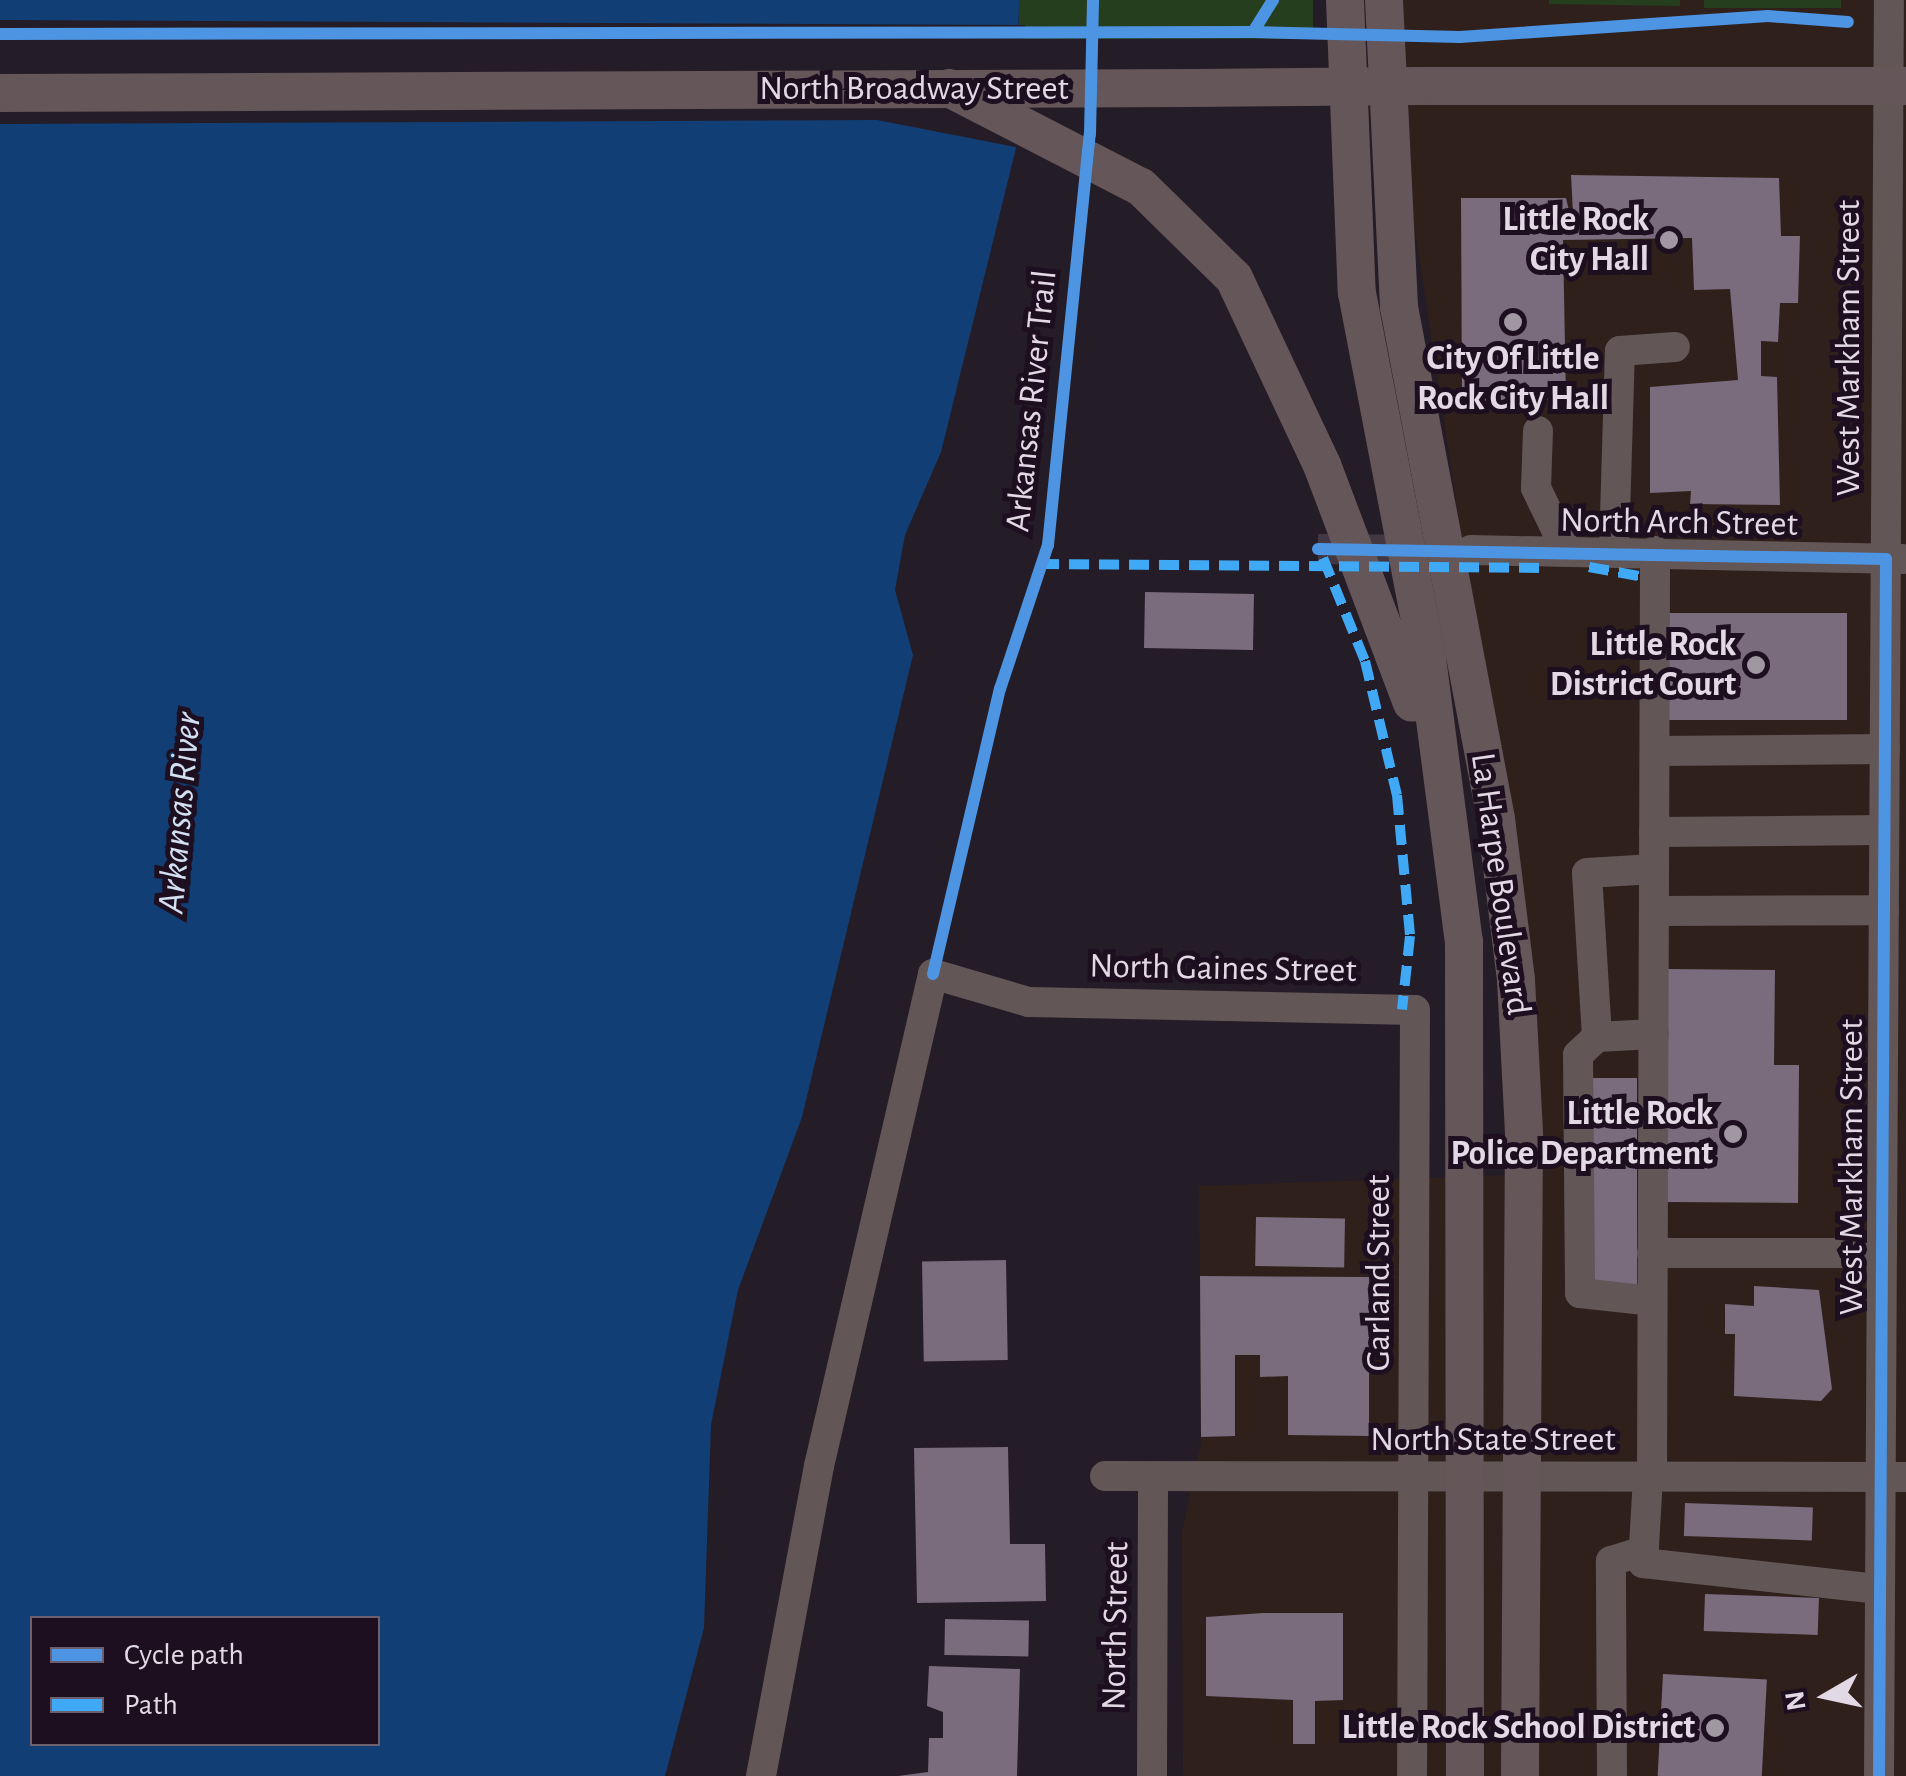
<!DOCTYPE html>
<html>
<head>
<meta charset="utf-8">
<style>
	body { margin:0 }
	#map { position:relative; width:1906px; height:1776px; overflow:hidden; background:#241c26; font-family:"Alegreya Sans",sans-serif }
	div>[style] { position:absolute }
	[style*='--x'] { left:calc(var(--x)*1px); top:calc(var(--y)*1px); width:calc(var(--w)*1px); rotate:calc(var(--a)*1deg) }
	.commercial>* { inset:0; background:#30201c }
	.green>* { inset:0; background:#253e1d; transform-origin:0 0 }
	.water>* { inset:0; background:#113f75 }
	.pier>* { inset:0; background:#241c26 }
	.building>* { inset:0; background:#7a6b7d; transform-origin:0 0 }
	.minor-tunnel>* { height:30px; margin-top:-15px; transform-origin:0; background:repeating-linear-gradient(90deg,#413843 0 30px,transparent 0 45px) }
	.minor>* { height:30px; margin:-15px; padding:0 15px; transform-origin:15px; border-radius:15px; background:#625656 }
	.major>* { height:38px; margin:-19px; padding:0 19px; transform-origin:19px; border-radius:19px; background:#645659 }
	.major-bridge>* { height:38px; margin:-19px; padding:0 19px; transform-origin:19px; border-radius:19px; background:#645659 }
	.quiet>* { height:10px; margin-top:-5px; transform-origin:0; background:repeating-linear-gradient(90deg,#3fa9f5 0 20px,transparent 0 30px) }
	.cycleway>* { height:12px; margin:-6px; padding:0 6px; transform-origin:6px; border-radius:6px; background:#4d94e3 }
	.dots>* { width:28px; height:28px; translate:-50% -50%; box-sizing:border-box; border:5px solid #1d0f20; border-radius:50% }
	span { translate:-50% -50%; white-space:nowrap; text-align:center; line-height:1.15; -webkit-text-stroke:10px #1d0f20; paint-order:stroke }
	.street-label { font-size:35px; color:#e3d9e5 }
	.poi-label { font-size:35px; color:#e3d9e5; font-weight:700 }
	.right { translate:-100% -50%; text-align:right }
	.water-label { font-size:38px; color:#d3e0f2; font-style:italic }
	.legend { position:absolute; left:30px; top:1616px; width:350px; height:130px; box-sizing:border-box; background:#1d0f20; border:2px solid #6c606f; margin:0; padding:12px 18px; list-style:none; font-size:30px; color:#e3d9e5 }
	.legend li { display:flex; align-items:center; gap:20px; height:50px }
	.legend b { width:50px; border:2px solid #6c606f }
	.north { position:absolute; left:1776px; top:1646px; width:100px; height:100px; -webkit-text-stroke:8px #1d0f20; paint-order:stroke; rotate:261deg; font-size:28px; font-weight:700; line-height:40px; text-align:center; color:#e3d9e5 }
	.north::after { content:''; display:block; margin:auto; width:35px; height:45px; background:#e3d9e5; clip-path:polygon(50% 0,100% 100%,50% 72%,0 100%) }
</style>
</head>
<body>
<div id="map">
	<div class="commercial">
		<div style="clip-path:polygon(1403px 0,1906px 0,1906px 1776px,1183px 1776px,1182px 1532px,1201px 1443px,1199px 1186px,1541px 1174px,1532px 1001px,1414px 223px)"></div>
	</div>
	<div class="green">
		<div style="left:1019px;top:0;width:294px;height:39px"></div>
		<div style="clip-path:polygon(1549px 0,1680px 0,1680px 6px,1549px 4px)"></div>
		<div style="left:1704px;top:0;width:137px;height:8px"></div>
	</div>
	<div class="water">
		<div style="clip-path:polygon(evenodd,0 0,1019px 0,1016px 148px,941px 452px,905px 535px,895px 590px,913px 655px,802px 1117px,738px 1290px,711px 1425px,704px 1628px,665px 1776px,0 1776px,0 0,32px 1618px,378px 1618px,378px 1744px,32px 1744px,32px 1618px)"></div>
	</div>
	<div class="pier">
		<div style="clip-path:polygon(0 20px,1025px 25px,1021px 148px,877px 120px,0 124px)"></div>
	</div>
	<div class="building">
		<div style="clip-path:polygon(1571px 175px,1779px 178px,1781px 236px,1800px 236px,1798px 303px,1780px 303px,1778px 342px,1761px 341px,1761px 376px,1777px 377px,1780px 505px,1690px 504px,1691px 491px,1650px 493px,1650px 387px,1738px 380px,1730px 289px,1694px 290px,1692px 238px,1563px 240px,1566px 400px,1462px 401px,1461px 198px,1566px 198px,1574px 232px)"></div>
		<div style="left:1145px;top:592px;width:109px;height:56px;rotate:1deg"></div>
		<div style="left:1668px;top:613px;width:179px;height:107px"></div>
		<div style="clip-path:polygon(1668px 969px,1775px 970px,1774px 1065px,1799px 1065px,1798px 1203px,1667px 1202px)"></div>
		<div style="left:1586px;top:1078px;width:51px;height:209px"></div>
		<div style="left:1256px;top:1217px;width:89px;height:49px;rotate:1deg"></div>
		<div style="left:1006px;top:1260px;width:100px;height:84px;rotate:89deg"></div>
		<div style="clip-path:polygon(1200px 1276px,1369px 1277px,1369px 1436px,1288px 1435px,1288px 1376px,1260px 1377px,1260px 1355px,1235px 1355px,1235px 1436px,1201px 1437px)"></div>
		<div style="clip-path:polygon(1754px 1286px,1819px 1290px,1832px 1389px,1821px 1401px,1734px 1396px,1735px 1334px,1725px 1334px,1725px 1304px,1754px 1306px)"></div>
		<div style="clip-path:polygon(1008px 1447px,1010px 1544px,1045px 1544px,1046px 1601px,917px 1603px,914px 1448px)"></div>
		<div style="left:1685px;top:1503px;width:128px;height:33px;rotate:2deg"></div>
		<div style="left:1705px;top:1594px;width:114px;height:37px;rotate:2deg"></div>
		<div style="clip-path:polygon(1263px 1613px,1343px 1613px,1343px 1700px,1315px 1701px,1315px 1744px,1293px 1744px,1293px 1700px,1206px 1696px,1206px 1617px)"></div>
		<div style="left:945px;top:1619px;width:84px;height:36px;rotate:1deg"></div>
		<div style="clip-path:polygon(929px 1666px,1020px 1669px,1017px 1776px,898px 1776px,928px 1772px,929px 1738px,943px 1738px,943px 1712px,927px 1706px)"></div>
		<div style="left:1663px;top:1674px;width:104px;height:102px;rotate:3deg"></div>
	</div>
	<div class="minor-tunnel">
		<div style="--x:1318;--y:549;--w:110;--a:0.5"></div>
	</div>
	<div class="minor">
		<div style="--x:1538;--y:431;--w:57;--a:92"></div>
		<div style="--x:1536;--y:488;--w:69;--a:64.2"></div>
		<div style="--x:1471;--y:550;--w:432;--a:1.2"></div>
		<div style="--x:1614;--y:550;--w:199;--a:-88.3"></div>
		<div style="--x:1620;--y:351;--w:55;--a:-4.2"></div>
		<div style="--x:1655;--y:751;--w:230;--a:-0.5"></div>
		<div style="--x:1654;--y:832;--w:230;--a:-0.5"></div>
		<div style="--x:1654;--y:911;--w:230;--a:-0.2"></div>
		<div style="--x:1654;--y:1034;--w:57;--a:177"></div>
		<div style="--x:1597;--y:1037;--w:164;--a:-93.5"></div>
		<div style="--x:1587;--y:873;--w:67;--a:-3.4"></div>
		<div style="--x:1597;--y:1037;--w:26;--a:137"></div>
		<div style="--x:1578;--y:1055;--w:238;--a:89.5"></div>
		<div style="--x:1580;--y:1293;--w:72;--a:6.3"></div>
		<div style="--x:1652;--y:1253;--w:230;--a:0"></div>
		<div style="--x:1105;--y:1476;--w:801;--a:0.07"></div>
		<div style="--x:1648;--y:1477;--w:86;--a:93.3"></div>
		<div style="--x:1643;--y:1563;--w:238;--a:6.3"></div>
		<div style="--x:1652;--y:1477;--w:926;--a:-89.81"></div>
		<div style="--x:761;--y:1776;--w:315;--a:-79.4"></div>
		<div style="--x:819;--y:1466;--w:505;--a:-76.95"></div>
		<div style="--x:933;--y:974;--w:100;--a:16.3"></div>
		<div style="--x:1029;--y:1002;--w:386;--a:1.2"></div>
		<div style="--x:1415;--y:1010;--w:766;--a:90.22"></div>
		<div style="--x:1152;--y:1776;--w:299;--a:-89.8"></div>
		<div style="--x:1612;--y:1776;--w:215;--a:-90.3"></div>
		<div style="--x:1611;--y:1561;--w:34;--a:-17"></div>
		<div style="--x:1879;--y:1776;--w:1776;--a:-89.68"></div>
	</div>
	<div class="major">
		<div style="--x:1345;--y:0;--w:293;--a:87.7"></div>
		<div style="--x:1357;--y:293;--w:372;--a:79.1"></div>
		<div style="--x:1427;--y:658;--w:285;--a:82.6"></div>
		<div style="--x:1464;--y:941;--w:835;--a:89.93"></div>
		<div style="--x:1384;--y:0;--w:307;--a:87.2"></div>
		<div style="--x:1399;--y:307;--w:521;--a:79.27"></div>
		<div style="--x:1496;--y:819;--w:162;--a:82.9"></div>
		<div style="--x:1516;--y:980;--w:155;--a:87"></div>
		<div style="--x:1524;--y:1135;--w:641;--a:90.36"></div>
		<div style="--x:1417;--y:86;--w:489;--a:0"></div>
		<div style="--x:0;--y:93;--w:1192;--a:-0.24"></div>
	</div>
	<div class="major-bridge">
		<div style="--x:949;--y:88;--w:216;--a:27.3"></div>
		<div style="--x:1141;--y:187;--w:130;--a:44.4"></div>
		<div style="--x:1234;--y:278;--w:207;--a:64.8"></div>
		<div style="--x:1322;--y:465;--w:254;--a:69.3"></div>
		<div style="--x:1192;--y:88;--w:225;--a:-0.5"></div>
	</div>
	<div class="quiet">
		<div style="--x:1323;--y:558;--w:111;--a:67.8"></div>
		<div style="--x:1365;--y:661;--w:138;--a:76.6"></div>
		<div style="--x:1397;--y:795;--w:142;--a:84.7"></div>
		<div style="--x:1410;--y:936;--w:74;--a:96.2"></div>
		<div style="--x:1039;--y:564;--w:505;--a:0.45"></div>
		<div style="--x:1589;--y:567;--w:56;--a:10.3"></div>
	</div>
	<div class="cycleway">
		<div style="--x:1253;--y:32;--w:207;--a:1.4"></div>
		<div style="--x:1460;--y:37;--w:309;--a:-3.9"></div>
		<div style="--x:1768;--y:16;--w:80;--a:4.3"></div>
		<div style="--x:0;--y:34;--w:1253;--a:-0.09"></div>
		<div style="--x:1253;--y:32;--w:38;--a:-58"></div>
		<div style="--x:1318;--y:549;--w:568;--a:1.01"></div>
		<div style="--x:1886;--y:559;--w:1217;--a:90.33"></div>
		<div style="--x:933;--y:974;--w:293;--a:-76.8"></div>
		<div style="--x:1000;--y:689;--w:152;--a:-71.6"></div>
		<div style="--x:1048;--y:545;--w:413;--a:-84.2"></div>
		<div style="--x:1090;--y:134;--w:134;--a:-88.7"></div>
	</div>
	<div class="dots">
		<div style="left:1669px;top:240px;background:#a097a2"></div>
		<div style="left:1513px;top:322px;background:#a097a2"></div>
		<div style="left:1756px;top:665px;background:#a097a2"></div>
		<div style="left:1733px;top:1134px;background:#a097a2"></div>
		<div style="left:1715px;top:1728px;background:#a097a2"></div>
	</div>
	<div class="street-label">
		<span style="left:914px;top:89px">North Broadway Street</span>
		<span style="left:1849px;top:348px;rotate:-90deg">West Markham Street</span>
		<span style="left:1032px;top:401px;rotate:-84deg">Arkansas River Trail</span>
		<span style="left:1679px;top:523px;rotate:1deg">North Arch Street</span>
		<span style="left:1500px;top:884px;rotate:82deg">La Harpe Boulevard</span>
		<span style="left:1223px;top:969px;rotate:1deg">North Gaines Street</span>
		<span style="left:1852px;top:1167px;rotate:-90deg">West Markham Street</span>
		<span style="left:1379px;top:1273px;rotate:-90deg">Garland Street</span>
		<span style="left:1493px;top:1440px">North State Street</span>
		<span style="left:1116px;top:1626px;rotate:-89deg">North Street</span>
	</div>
	<div class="poi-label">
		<span class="right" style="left:1649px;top:240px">Little Rock<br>City Hall</span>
		<span style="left:1513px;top:379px">City Of Little<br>Rock City Hall</span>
		<span class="right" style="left:1736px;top:665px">Little Rock<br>District Court</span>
		<span class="right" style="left:1713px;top:1134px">Little Rock<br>Police Department</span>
		<span class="right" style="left:1695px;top:1728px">Little Rock School District</span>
	</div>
	<div class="water-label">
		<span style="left:181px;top:813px;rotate:-85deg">Arkansas River</span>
	</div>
	<ul class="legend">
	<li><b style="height:12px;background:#4d94e3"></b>Cycle path</li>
	<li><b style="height:12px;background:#3fa9f5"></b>Path</li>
	</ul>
	<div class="north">N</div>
</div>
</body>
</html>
